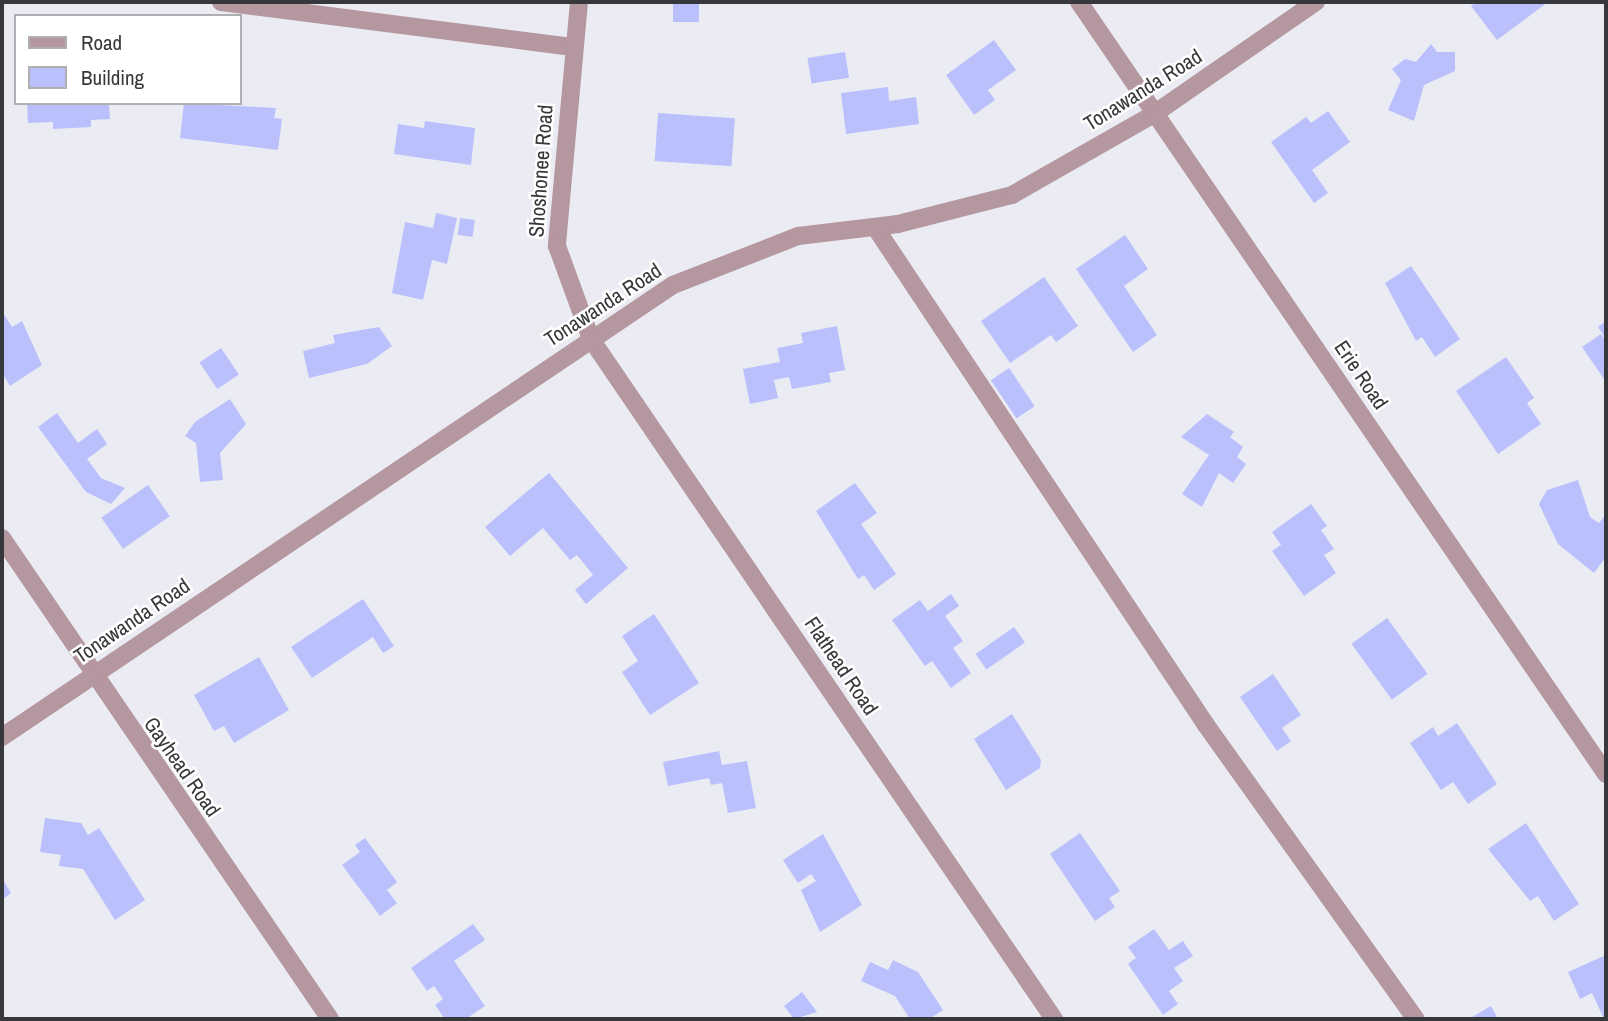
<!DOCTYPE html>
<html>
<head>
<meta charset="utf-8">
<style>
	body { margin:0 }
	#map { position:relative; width:1608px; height:1021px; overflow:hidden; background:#ebecf3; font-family:"Archivo Narrow",sans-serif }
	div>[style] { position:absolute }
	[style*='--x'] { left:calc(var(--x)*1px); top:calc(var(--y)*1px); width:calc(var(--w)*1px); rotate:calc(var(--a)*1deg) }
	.building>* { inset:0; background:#bac0fc; transform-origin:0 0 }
	.minor>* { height:18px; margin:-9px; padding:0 9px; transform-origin:9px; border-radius:9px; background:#b5979f }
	span { translate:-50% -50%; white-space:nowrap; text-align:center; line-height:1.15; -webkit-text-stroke:5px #fff; paint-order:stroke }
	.street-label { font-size:21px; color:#37383b }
	.frame { position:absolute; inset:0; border:4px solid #37383b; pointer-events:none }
	.legend { position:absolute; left:14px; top:14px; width:228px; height:91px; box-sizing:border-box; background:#fff; border:2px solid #afafb1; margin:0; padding:9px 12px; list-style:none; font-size:21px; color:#37383b }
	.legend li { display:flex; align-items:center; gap:14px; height:35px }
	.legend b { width:35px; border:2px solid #afafb1 }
</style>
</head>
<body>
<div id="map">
	<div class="building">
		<div style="left:673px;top:2px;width:26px;height:20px"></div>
		<div style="clip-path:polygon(1477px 2px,1548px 2px,1497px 40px,1471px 6px)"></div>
		<div style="clip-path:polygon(994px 40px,1016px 70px,988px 90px,995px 100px,974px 115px,946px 75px)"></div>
		<div style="clip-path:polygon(1431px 44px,1437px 52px,1455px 52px,1455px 71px,1424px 85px,1414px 121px,1388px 110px,1401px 80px,1392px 69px,1405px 59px,1416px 62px)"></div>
		<div style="left:845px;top:52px;width:26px;height:38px;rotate:81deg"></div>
		<div style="clip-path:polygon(888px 87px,889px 101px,916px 97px,919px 124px,846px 134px,841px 93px)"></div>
		<div style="clip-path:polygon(27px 103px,109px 103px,110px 119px,91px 120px,91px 127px,53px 129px,53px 122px,28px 123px)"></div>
		<div style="clip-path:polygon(184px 103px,276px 108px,274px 118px,282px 119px,278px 150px,180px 138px)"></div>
		<div style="clip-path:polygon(1328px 111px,1350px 142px,1312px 170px,1328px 193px,1314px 203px,1271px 142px,1306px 117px,1311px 123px)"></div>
		<div style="left:658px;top:113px;width:77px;height:48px;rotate:4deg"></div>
		<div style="clip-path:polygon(425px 121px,475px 128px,471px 165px,394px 154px,398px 124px,424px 128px)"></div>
		<div style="clip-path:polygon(436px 213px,457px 218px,447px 264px,432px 260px,423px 300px,392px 293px,405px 222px,433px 228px)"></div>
		<div style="left:460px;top:218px;width:15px;height:17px;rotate:8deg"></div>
		<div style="clip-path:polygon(1125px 235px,1148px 269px,1124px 286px,1157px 335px,1133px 352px,1076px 269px)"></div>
		<div style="clip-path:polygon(1411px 266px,1460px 339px,1435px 357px,1422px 337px,1416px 341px,1385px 283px)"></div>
		<div style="clip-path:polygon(1044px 277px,1078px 326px,1056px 342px,1051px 335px,1010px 363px,981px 321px)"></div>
		<div style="clip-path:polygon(2px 311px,12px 327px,22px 321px,42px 365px,10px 386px,2px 373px)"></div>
		<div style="clip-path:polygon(1606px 321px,1606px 339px,1598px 327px)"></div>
		<div style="clip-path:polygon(837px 326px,845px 370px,829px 373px,831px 382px,792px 389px,789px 377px,774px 380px,778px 398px,750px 404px,743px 369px,780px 362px,777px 348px,803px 343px,801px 333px)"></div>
		<div style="clip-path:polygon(379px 327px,392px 346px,367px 364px,309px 378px,303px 351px,335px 343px,333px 335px)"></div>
		<div style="clip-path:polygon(1601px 334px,1606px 342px,1604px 379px,1582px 347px)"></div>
		<div style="left:221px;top:348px;width:32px;height:26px;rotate:56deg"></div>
		<div style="clip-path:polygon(1506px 357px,1534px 398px,1527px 403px,1541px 424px,1498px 454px,1456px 391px)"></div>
		<div style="left:1009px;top:368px;width:46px;height:22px;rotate:56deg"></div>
		<div style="clip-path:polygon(230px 399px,246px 424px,220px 453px,223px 480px,200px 482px,196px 443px,185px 436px,195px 422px)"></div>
		<div style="clip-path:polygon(57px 413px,78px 443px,97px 429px,107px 444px,87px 459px,101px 478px,125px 488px,111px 504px,86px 492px,38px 427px)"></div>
		<div style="clip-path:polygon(1207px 414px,1234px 432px,1230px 437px,1243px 447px,1237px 457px,1246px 464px,1233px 483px,1219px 473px,1202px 507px,1182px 494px,1209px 455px,1181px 437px)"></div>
		<div style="clip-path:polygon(549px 473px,628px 568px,586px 604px,575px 590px,593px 575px,577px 555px,570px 560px,543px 528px,510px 556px,485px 527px)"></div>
		<div style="clip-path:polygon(1578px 480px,1590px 517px,1599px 523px,1606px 514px,1606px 557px,1594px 573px,1558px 544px,1539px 504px,1547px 490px)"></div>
		<div style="clip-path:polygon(855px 483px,877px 513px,861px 524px,896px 574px,874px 590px,864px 575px,858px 579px,816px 511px)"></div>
		<div style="left:148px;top:485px;width:38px;height:57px;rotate:55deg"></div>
		<div style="clip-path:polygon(1311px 504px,1327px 526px,1321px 530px,1334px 549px,1324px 555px,1336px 573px,1304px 596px,1272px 551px,1281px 545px,1272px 532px)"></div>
		<div style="clip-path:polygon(951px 594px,959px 606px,945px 616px,963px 641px,953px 648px,971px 673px,951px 688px,932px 661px,925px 666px,892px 620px,920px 600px,928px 611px)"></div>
		<div style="clip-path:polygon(363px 599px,394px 646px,383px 653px,373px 637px,312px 678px,291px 647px)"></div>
		<div style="clip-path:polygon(654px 614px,699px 683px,650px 715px,622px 672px,638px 661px,622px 636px)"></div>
		<div style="left:1387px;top:618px;width:69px;height:44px;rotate:54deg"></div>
		<div style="left:1014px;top:627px;width:19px;height:47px;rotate:55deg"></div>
		<div style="clip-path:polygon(259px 657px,289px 710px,234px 743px,224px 726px,214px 731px,194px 695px)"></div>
		<div style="clip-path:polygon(1273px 674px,1301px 715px,1282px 728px,1291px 741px,1277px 751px,1240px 697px)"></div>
		<div style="clip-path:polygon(1012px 714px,1041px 760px,1040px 768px,1006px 790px,974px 739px)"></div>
		<div style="clip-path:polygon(1457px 723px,1497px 784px,1468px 804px,1453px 782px,1441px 790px,1410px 743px,1433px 727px,1438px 736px)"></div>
		<div style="clip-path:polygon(719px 751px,722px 765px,747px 761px,756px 808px,728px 813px,722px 783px,711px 785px,709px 778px,668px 786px,663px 762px)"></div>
		<div style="clip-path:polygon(45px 818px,81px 823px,88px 835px,99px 828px,145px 900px,115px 920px,83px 869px,59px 866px,61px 855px,40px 852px)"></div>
		<div style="clip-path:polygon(1526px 823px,1579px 904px,1554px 921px,1538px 896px,1530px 901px,1488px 849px)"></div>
		<div style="clip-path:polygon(1080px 833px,1120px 891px,1109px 898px,1115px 907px,1095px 921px,1050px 854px)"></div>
		<div style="clip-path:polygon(823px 834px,862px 905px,820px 932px,801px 890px,816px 881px,811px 874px,798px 883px,783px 860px)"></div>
		<div style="clip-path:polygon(365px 838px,397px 882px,387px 890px,397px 903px,380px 916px,342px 865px,360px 852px,355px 845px)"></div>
		<div style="clip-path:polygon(2px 878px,11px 893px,2px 900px)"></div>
		<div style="clip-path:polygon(473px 924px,485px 940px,454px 961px,485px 1006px,466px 1019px,445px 1019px,435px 1005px,443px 999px,434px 986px,427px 991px,411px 968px)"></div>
		<div style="clip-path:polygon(1154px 929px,1169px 950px,1183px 941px,1193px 956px,1174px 968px,1183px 981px,1169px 991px,1178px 1004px,1163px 1015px,1128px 964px,1136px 958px,1128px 947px)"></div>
		<div style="clip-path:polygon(1606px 955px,1606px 1019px,1604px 1019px,1592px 993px,1580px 999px,1568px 972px)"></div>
		<div style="clip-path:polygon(893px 960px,918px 972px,943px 1010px,929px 1019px,910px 1019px,895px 996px,861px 981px,870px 962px,888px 970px)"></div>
		<div style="clip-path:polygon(802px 992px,817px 1012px,794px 1019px,784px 1006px)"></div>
		<div style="clip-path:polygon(1491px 1006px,1498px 1019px,1473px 1019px,1472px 1017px)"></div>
	</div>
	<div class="minor">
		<div style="--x:221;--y:2;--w:354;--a:7.3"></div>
		<div style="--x:579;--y:2;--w:245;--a:95.2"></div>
		<div style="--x:557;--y:246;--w:99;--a:69.9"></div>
		<div style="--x:591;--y:339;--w:823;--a:55.75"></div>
		<div style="--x:1079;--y:2;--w:935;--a:55.68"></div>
		<div style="--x:875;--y:227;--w:598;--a:56.39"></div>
		<div style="--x:1206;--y:725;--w:361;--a:54.5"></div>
		<div style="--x:2;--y:538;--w:582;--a:55.71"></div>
		<div style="--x:2;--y:737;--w:809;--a:-33.97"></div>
		<div style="--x:673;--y:285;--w:134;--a:-21.4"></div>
		<div style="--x:798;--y:236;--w:101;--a:-6.8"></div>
		<div style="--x:898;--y:224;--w:118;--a:-14.3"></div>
		<div style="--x:1012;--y:195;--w:163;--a:-29.7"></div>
		<div style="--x:1154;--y:114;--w:197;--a:-34.7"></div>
	</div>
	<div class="street-label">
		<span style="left:1143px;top:90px;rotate:-32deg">Tonawanda Road</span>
		<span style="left:541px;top:171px;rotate:-86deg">Shoshonee Road</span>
		<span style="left:603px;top:305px;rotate:-33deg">Tonawanda Road</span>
		<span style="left:1361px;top:375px;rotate:56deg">Erie Road</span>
		<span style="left:132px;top:621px;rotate:-34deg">Tonawanda Road</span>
		<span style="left:841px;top:666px;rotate:56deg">Flathead Road</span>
		<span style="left:182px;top:767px;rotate:55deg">Gayhead Road</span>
	</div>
	<div class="frame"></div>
	<ul class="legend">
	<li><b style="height:9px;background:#b5979f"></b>Road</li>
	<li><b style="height:19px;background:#bac0fc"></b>Building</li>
	</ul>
</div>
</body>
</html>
